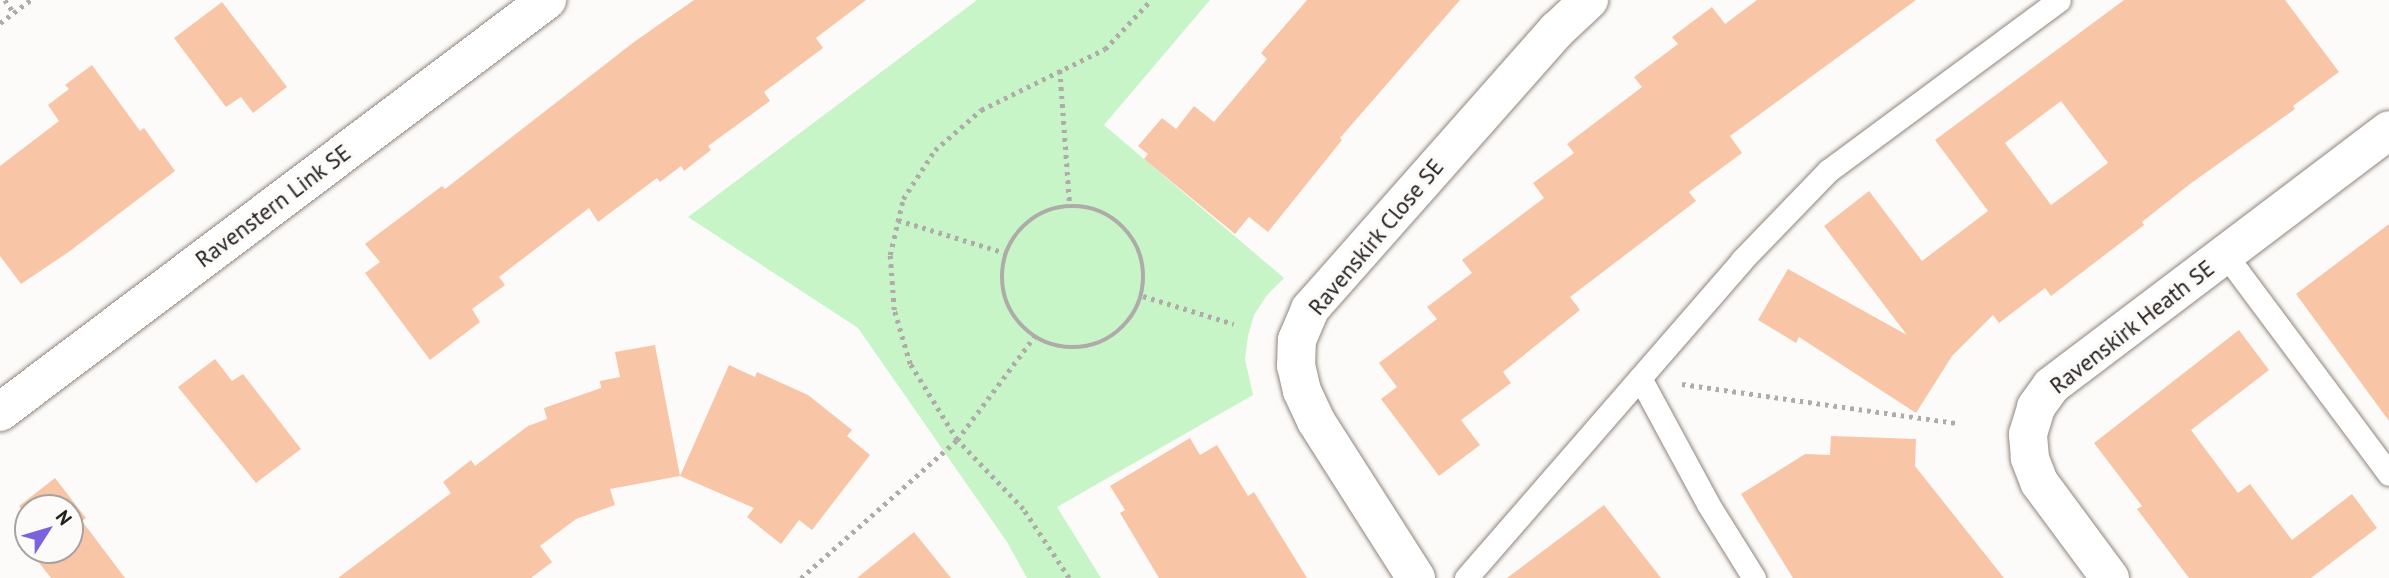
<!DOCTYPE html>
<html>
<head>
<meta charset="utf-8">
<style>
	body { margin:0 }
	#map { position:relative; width:2389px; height:578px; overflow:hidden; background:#fdfbf9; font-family:"PT Sans",sans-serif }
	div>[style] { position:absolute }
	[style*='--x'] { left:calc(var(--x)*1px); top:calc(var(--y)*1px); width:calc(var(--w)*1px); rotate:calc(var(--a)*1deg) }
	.green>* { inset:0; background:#c7f5c8 }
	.building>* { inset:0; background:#f8c5a7 }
	.path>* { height:4.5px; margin-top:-2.25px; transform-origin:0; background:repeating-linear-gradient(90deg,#aeaba9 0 3.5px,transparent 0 8.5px) }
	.path>.ring { margin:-2.25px; padding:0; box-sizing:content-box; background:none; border:4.5px solid #aeaba9; border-radius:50% }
	.roads { filter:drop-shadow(0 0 2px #91857e) drop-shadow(0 0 2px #91857e) }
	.lane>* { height:23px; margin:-11.5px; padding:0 11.5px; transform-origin:11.5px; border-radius:11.5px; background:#fff }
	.street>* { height:38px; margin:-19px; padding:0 19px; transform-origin:19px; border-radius:19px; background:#fff }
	span { translate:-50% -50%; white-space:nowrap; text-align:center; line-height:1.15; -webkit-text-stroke:7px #fdfbf9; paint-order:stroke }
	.street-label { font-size:23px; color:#25201e }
	.north { position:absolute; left:14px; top:494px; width:70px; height:70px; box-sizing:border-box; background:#fdfbf9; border:2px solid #a7a3a1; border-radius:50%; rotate:53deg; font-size:19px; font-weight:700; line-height:28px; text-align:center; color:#25201e }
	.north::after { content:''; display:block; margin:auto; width:24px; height:32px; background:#7c62dc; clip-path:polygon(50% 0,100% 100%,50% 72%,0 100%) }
</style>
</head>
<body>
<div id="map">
	<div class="green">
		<div style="clip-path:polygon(977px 0,1210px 0,1104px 125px,1284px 278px,1267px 295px,1254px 315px,1248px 336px,1245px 359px,1253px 395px,1057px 507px,1101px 578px,1027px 578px,1007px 542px,858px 328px,688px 217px)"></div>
	</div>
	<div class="building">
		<div style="clip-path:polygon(694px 0,866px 0,816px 38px,823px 48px,764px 92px,770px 101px,708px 146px,711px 150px,684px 171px,681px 166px,660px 182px,657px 178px,598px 222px,589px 208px,499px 277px,505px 285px,472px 309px,480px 322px,430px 360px,365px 273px,380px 262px,365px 244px,442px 186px,445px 189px,634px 42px)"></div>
		<div style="clip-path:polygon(1307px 0,1460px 0,1340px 138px,1342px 140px,1268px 232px,1249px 217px,1235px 234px,1144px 159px,1148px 154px,1138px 146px,1162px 118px,1176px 129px,1194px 106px,1214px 122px,1267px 59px,1261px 53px)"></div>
		<div style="clip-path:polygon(1757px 0,1916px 0,1730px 136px,1742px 153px,1689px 192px,1696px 201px,1570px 297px,1580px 310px,1503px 372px,1511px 383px,1461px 420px,1480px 445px,1439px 476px,1381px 399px,1397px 387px,1379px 363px,1437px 319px,1427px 307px,1472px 273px,1462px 260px,1544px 198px,1533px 183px,1574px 153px,1567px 144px,1642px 87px,1634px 77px,1678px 44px,1672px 37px,1712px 7px,1725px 24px)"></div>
		<div style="clip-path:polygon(evenodd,2124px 0,2285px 0,2339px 72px,2293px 106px,2295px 109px,2190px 184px,2142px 222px,2144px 225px,2051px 296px,2045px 288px,1999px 323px,1993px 315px,1952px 356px,1916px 413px,1799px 337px,1796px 343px,1758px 320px,1788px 269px,1907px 335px,1824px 226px,1869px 191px,1922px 261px,1988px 211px,1935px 140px,2124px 0,2061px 101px,2108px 163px,2051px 205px,2005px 143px,2061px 101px)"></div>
		<div style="clip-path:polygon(222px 2px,287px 87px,253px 113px,241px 97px,226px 107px,174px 38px)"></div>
		<div style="clip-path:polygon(92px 65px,140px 131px,144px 128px,175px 171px,70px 251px,21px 284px,0 256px,0 166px,59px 121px,48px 105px,69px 89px,65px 85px)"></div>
		<div style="clip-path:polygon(2389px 224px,2389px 421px,2296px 294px)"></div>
		<div style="clip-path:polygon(2239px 330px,2269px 370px,2191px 430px,2238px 493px,2250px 484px,2292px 540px,2352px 494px,2377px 528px,2311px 578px,2189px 578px,2137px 509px,2142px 506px,2094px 443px)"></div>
		<div style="clip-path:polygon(655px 345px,680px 476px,729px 365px,755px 377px,757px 372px,808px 395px,852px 430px,847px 436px,870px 455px,812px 530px,799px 520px,781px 544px,747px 517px,754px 508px,680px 476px,610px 489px,615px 505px,576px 519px,540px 546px,552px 562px,531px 578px,338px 578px,451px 493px,443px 482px,471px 460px,475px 466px,528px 426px,547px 419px,544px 408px,601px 388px,600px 381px,620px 377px,615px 352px)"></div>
		<div style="clip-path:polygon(215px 359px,232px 381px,243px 374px,301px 449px,256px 483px,178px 387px)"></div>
		<div style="clip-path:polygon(1831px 436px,1916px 439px,1915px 466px,2004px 578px,1793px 578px,1741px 494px,1805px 454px,1830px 455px)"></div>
		<div style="clip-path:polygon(1190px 438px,1200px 455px,1217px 445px,1248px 496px,1254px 492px,1307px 578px,1159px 578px,1120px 513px,1125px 510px,1110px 486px)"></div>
		<div style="clip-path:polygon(55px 478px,86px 518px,82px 521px,125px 578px,51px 578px,29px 550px,70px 550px,70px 508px,28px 508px,28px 518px,19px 506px)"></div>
		<div style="clip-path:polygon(1604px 505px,1661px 578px,1507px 578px)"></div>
		<div style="clip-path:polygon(914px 532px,951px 578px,857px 578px)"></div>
	</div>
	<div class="path">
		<div style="--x:5;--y:0;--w:16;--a:55"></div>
		<div style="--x:0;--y:23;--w:39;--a:-37"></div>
		<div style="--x:1060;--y:70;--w:135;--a:85.8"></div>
		<div class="ring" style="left:1002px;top:206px;width:137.5px;height:137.5px"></div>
		<div style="--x:898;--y:220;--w:113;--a:17"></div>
		<div style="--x:1143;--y:296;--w:95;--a:17.1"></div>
		<div style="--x:1682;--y:384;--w:276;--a:8.1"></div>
		<div style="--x:801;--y:578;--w:208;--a:-41.5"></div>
		<div style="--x:957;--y:440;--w:129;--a:-53.2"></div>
		<div style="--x:1069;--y:578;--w:83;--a:-123.7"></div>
		<div style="--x:1023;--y:509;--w:95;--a:-133.7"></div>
		<div style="--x:957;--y:440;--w:89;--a:-121.7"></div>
		<div style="--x:910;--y:364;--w:56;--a:-106.5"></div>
		<div style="--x:894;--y:310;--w:55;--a:-94.2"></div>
		<div style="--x:890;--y:255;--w:57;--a:-76.9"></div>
		<div style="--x:903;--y:199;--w:59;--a:-56.9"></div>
		<div style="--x:935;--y:150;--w:61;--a:-41"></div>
		<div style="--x:981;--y:110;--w:138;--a:-26.2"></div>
		<div style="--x:1105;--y:49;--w:67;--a:-46.8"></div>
	</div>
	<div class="roads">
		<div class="lane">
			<div style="--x:2225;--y:254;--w:274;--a:53.3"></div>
			<div style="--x:1640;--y:378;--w:143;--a:61.6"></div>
			<div style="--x:1708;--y:504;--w:87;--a:58.1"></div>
			<div style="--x:1466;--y:578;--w:421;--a:-49"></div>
			<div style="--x:1742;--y:260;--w:124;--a:-46"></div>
			<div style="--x:1828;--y:171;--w:287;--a:-36.5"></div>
		</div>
		<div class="street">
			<div style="--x:0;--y:412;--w:685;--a:-36.99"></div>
			<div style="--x:1416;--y:578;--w:186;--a:-122.5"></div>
			<div style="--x:1316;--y:421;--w:33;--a:-115"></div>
			<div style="--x:1302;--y:391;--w:26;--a:-103"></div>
			<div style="--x:1296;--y:366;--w:26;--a:-88"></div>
			<div style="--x:1297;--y:340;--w:34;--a:-67"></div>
			<div style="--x:1310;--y:309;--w:373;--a:-48.5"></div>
			<div style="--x:1557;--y:30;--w:44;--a:-43.2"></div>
			<div style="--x:2110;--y:578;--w:119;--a:-126.5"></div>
			<div style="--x:2039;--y:482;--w:26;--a:-111"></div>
			<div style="--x:2030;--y:458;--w:24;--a:-95"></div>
			<div style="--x:2028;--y:434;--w:28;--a:-73"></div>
			<div style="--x:2036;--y:407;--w:26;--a:-54"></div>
			<div style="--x:2051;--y:386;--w:424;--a:-37.1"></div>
		</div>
	</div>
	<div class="street-label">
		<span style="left:273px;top:206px;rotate:-37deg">Ravenstern Link SE</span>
		<span style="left:1376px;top:237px;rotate:-50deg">Ravenskirk Close SE</span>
		<span style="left:2132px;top:327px;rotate:-38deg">Ravenskirk Heath SE</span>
	</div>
	<div class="north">N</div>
</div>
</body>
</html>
